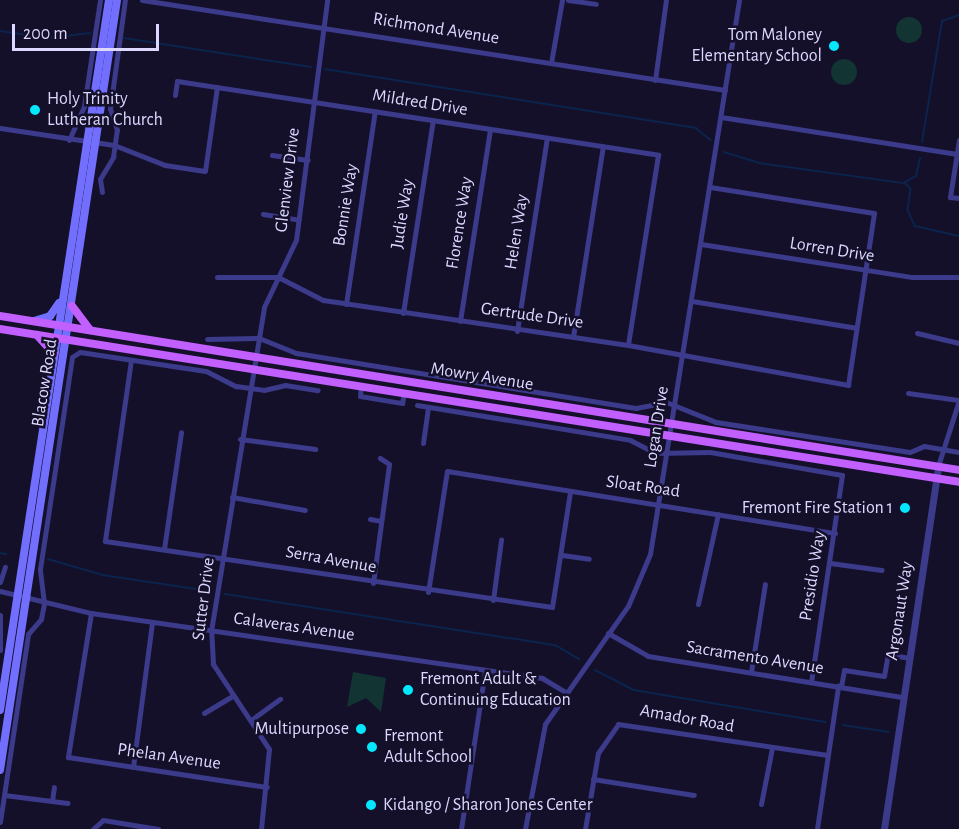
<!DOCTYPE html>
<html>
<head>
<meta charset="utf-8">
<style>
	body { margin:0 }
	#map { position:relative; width:959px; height:829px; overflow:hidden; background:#14102a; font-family:"Alegreya Sans",sans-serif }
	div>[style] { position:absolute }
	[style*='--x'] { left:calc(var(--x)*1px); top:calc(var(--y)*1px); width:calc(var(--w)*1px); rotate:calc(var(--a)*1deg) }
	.green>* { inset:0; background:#123432 }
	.round { border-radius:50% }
	.stream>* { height:1.5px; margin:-0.75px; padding:0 0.75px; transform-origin:0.75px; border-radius:0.75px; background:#0b244d }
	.minor>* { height:5px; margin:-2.5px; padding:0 2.5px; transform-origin:2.5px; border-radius:2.5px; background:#3c3a8a }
	.tertiary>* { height:7px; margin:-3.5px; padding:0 3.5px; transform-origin:3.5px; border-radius:3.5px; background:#3c3a8a }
	.secondary>* { height:8px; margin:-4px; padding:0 4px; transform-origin:4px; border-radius:4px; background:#726fff }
	.primary>* { height:8px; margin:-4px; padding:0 4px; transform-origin:4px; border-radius:4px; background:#c25fff }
	.dots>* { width:16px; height:16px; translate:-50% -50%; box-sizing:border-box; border:3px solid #14102a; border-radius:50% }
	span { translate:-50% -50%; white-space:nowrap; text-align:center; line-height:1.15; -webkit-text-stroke:5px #14102a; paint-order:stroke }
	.street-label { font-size:18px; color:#dcd8ff }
	.poi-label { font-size:18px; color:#dcd8ff }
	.right { translate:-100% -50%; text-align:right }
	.left { translate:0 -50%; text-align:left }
	.scale { position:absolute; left:12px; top:24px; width:147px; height:27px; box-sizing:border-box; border:3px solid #dcd8ff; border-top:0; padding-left:8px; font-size:18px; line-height:21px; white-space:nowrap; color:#dcd8ff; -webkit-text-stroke:4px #14102a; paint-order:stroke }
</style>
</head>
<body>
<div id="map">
	<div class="green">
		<div class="round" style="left:896px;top:17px;width:26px;height:26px"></div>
		<div class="round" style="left:831px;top:59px;width:26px;height:26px"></div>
		<div style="clip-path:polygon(353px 672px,386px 678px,381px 712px,366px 698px,347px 707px)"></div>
	</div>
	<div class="stream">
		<div style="--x:0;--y:31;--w:49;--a:8.3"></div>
		<div style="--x:48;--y:38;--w:42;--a:-6.8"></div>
		<div style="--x:124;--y:38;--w:189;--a:8.8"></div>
		<div style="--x:325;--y:69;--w:376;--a:9"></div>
		<div style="--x:696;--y:128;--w:19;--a:39"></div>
		<div style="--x:922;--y:142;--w:123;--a:-80.6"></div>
		<div style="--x:942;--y:21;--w:18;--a:-19"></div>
		<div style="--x:724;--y:152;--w:37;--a:17"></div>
		<div style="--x:759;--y:163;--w:146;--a:7.9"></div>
		<div style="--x:904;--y:183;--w:14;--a:-30"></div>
		<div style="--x:916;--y:176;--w:18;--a:-77"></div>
		<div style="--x:905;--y:183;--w:8;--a:45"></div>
		<div style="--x:911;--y:189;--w:21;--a:98"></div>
		<div style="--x:908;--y:210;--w:17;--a:66"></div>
		<div style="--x:915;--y:226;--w:45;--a:12.8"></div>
		<div style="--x:0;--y:553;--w:6;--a:9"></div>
		<div style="--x:48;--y:559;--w:57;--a:16.2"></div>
		<div style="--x:103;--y:575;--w:107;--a:8.6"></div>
		<div style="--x:225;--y:594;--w:334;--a:8.8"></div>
		<div style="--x:555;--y:645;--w:28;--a:30"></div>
		<div style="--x:595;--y:670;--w:44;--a:27.1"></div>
		<div style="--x:634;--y:690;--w:194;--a:9.5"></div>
		<div style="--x:843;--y:725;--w:46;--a:8.8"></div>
	</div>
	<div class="minor">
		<div style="--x:142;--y:0;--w:590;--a:8.78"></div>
		<div style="--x:568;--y:0;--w:28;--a:8"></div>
		<div style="--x:551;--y:63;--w:64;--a:-80.1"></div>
		<div style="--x:655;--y:80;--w:81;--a:-82.2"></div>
		<div style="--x:175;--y:95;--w:14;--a:-82"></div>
		<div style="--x:177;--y:81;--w:487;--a:8.7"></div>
		<div style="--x:658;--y:155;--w:192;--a:99"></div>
		<div style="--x:721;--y:117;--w:239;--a:8.9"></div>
		<div style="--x:0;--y:128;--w:115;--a:8.5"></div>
		<div style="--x:114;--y:145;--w:55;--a:21.4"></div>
		<div style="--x:165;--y:165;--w:40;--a:8.5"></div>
		<div style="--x:205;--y:171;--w:85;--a:-81.9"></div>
		<div style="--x:69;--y:140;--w:37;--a:-66"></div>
		<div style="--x:84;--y:106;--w:107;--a:-81.4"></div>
		<div style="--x:959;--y:140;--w:58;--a:99"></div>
		<div style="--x:950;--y:197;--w:9;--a:6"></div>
		<div style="--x:272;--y:155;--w:36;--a:8"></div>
		<div style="--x:102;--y:192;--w:13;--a:-99"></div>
		<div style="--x:100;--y:179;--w:26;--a:-59"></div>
		<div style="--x:113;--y:157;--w:27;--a:-82"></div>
		<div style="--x:117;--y:130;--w:22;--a:-108"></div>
		<div style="--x:110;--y:109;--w:110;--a:-82.2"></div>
		<div style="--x:263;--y:214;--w:36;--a:9"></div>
		<div style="--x:701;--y:244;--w:214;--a:8.9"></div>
		<div style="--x:912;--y:277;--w:47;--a:0"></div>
		<div style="--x:217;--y:277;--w:61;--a:0"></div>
		<div style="--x:278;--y:277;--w:51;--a:27.1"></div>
		<div style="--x:323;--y:300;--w:308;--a:8.4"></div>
		<div style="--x:628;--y:345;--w:224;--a:10.3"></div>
		<div style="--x:848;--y:385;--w:174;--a:-81.4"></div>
		<div style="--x:874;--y:213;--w:166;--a:-171"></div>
		<div style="--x:692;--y:301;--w:166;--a:9.3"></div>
		<div style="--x:346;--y:304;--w:195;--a:-81.5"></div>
		<div style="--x:403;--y:313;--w:195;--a:-81.2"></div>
		<div style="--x:460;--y:321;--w:194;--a:-81.1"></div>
		<div style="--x:517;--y:331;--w:195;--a:-81.2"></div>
		<div style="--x:917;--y:333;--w:43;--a:13.4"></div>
		<div style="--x:573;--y:337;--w:193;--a:-81.1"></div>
		<div style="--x:207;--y:339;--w:52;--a:-1.1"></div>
		<div style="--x:259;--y:338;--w:40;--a:22"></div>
		<div style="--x:296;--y:353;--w:344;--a:9.2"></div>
		<div style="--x:636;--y:408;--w:31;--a:-11"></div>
		<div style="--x:666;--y:402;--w:54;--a:21.8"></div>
		<div style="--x:716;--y:422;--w:196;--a:8.8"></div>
		<div style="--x:910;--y:452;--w:15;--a:-23"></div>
		<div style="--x:924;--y:446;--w:36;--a:10"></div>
		<div style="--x:131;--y:360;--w:183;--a:98.2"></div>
		<div style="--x:105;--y:541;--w:452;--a:8.4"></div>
		<div style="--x:552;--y:607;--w:116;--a:-81.1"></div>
		<div style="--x:361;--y:386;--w:10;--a:96"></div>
		<div style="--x:360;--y:396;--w:43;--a:9.5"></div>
		<div style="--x:402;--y:403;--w:10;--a:-79"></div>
		<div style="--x:908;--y:393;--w:51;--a:7.8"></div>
		<div style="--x:417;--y:405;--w:216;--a:9.3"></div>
		<div style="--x:630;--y:440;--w:28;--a:27"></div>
		<div style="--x:655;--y:453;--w:55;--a:-1"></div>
		<div style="--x:710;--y:452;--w:134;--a:9.9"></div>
		<div style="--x:842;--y:475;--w:209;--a:98.5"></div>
		<div style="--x:240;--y:439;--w:76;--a:7.6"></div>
		<div style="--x:423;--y:443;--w:36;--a:-82"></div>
		<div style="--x:938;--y:466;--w:69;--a:-72.3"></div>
		<div style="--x:232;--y:497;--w:74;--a:10.1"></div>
		<div style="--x:370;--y:519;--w:11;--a:10"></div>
		<div style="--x:164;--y:549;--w:118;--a:-81.7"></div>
		<div style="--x:562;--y:555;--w:27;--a:8"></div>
		<div style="--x:830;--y:563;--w:52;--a:7.7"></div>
		<div style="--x:0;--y:582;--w:16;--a:-72"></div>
		<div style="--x:373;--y:583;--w:120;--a:-82.3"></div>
		<div style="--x:389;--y:464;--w:11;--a:-146"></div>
		<div style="--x:0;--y:591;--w:94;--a:13.6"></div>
		<div style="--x:91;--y:613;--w:456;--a:8.2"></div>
		<div style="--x:542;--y:678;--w:27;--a:31"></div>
		<div style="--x:428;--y:592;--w:122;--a:-81.1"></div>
		<div style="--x:447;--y:471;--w:393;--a:9.1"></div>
		<div style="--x:493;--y:600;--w:61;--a:-82.4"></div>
		<div style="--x:698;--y:604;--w:92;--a:-77.5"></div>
		<div style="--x:91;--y:613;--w:146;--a:99.1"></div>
		<div style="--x:68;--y:757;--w:201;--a:8.6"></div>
		<div style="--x:0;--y:615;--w:35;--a:90"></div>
		<div style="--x:608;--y:633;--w:46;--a:29.9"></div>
		<div style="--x:648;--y:656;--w:257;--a:9.2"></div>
		<div style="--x:751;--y:672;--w:89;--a:-81"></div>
		<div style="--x:841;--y:687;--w:17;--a:-80"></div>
		<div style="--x:844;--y:670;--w:40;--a:8.5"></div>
		<div style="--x:884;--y:676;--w:22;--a:-80"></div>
		<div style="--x:888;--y:654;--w:20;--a:11"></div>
		<div style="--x:204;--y:713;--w:33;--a:-31"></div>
		<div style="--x:251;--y:720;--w:36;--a:-36"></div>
		<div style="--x:133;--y:767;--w:146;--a:-82.5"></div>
		<div style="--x:593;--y:779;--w:102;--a:9"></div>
		<div style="--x:4;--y:795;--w:64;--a:7.2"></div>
		<div style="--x:52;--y:801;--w:14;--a:-82"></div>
		<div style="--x:761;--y:804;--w:57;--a:-78.9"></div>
		<div style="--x:0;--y:822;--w:190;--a:-81.5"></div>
		<div style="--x:28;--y:634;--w:20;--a:-49"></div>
		<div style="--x:41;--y:619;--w:16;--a:-79"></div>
		<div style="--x:44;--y:603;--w:34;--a:-97"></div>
		<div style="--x:40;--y:569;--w:214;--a:-81.4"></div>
		<div style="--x:72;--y:357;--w:9;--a:-32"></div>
		<div style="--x:80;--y:352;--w:127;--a:8.6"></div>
		<div style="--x:206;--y:371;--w:34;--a:27"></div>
		<div style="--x:236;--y:386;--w:28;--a:8"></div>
		<div style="--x:264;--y:390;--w:22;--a:-13"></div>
		<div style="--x:285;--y:385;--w:33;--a:9"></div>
		<div style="--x:93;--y:829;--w:13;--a:-42"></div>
		<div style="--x:103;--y:820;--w:56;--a:9.3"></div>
		<div style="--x:261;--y:829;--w:80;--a:-84.3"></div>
		<div style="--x:269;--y:749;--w:102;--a:-123.4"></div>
		<div style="--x:213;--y:664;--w:33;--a:-93"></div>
		<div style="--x:211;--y:631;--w:328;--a:-80.7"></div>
		<div style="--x:264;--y:307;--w:74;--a:-64.5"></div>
		<div style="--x:296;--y:240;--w:242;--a:-82.6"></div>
		<div style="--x:461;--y:829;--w:160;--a:-81.4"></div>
		<div style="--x:525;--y:829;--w:107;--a:-79.2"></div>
		<div style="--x:545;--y:724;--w:144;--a:-54.9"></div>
		<div style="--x:628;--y:606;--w:56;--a:-67.1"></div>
		<div style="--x:650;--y:554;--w:561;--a:-80.87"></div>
		<div style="--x:585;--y:829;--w:77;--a:-80.3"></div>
		<div style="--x:598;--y:753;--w:35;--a:-55"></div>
		<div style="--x:618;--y:724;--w:212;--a:8.4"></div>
		<div style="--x:817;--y:829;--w:145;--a:-81.6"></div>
	</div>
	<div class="tertiary">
		<div style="--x:884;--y:829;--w:367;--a:-81.5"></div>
	</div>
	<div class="secondary">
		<div style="--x:34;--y:321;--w:17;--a:-17"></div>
		<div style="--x:50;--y:316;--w:16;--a:-55"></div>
		<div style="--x:0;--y:710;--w:718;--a:-81.27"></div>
		<div style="--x:0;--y:770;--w:779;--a:-81.36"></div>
	</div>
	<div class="primary">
		<div style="--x:72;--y:306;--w:30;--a:53"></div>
		<div style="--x:0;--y:316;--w:971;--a:9.12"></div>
		<div style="--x:0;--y:329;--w:971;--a:9.06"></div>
		<div style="--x:37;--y:335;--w:25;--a:48"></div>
	</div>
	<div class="dots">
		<div style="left:834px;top:46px;background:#04e8ff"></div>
		<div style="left:35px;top:110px;background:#04e8ff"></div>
		<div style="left:905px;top:508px;background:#04e8ff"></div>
		<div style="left:408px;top:690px;background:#04e8ff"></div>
		<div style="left:361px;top:729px;background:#04e8ff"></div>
		<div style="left:372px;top:747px;background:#04e8ff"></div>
		<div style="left:371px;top:805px;background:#04e8ff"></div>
	</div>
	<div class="street-label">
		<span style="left:436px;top:29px;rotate:9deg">Richmond Avenue</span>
		<span style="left:420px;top:103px;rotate:9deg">Mildred Drive</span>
		<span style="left:288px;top:180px;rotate:-83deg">Glenview Drive</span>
		<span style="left:346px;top:205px;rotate:-81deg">Bonnie Way</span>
		<span style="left:403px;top:214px;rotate:-81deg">Judie Way</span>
		<span style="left:460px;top:223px;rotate:-81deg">Florence Way</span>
		<span style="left:517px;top:232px;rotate:-81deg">Helen Way</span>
		<span style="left:832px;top:250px;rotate:9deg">Lorren Drive</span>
		<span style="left:532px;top:316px;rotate:8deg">Gertrude Drive</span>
		<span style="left:482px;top:377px;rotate:9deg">Mowry Avenue</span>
		<span style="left:45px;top:383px;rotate:-81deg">Blacow Road</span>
		<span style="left:657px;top:427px;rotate:-81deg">Logan Drive</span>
		<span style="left:643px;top:487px;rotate:8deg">Sloat Road</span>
		<span style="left:331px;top:560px;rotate:10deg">Serra Avenue</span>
		<span style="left:813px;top:576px;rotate:-81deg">Presidio Way</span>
		<span style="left:204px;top:599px;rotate:-83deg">Sutter Drive</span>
		<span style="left:900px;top:611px;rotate:-81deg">Argonaut Way</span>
		<span style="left:294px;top:627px;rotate:8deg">Calaveras Avenue</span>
		<span style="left:755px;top:658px;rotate:9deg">Sacramento Avenue</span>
		<span style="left:687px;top:719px;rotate:10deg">Amador Road</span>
		<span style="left:169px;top:757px;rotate:8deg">Phelan Avenue</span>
	</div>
	<div class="poi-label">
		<span class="right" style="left:822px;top:46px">Tom Maloney<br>Elementary School</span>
		<span class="left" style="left:47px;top:110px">Holy Trinity<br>Lutheran Church</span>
		<span class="right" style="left:893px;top:508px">Fremont Fire Station 1</span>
		<span class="left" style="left:420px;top:690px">Fremont Adult &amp;<br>Continuing Education</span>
		<span class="right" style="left:349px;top:729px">Multipurpose</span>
		<span class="left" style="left:384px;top:747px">Fremont<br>Adult School</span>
		<span class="left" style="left:383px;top:805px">Kidango / Sharon Jones Center</span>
	</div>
	<div class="scale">200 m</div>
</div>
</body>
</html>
